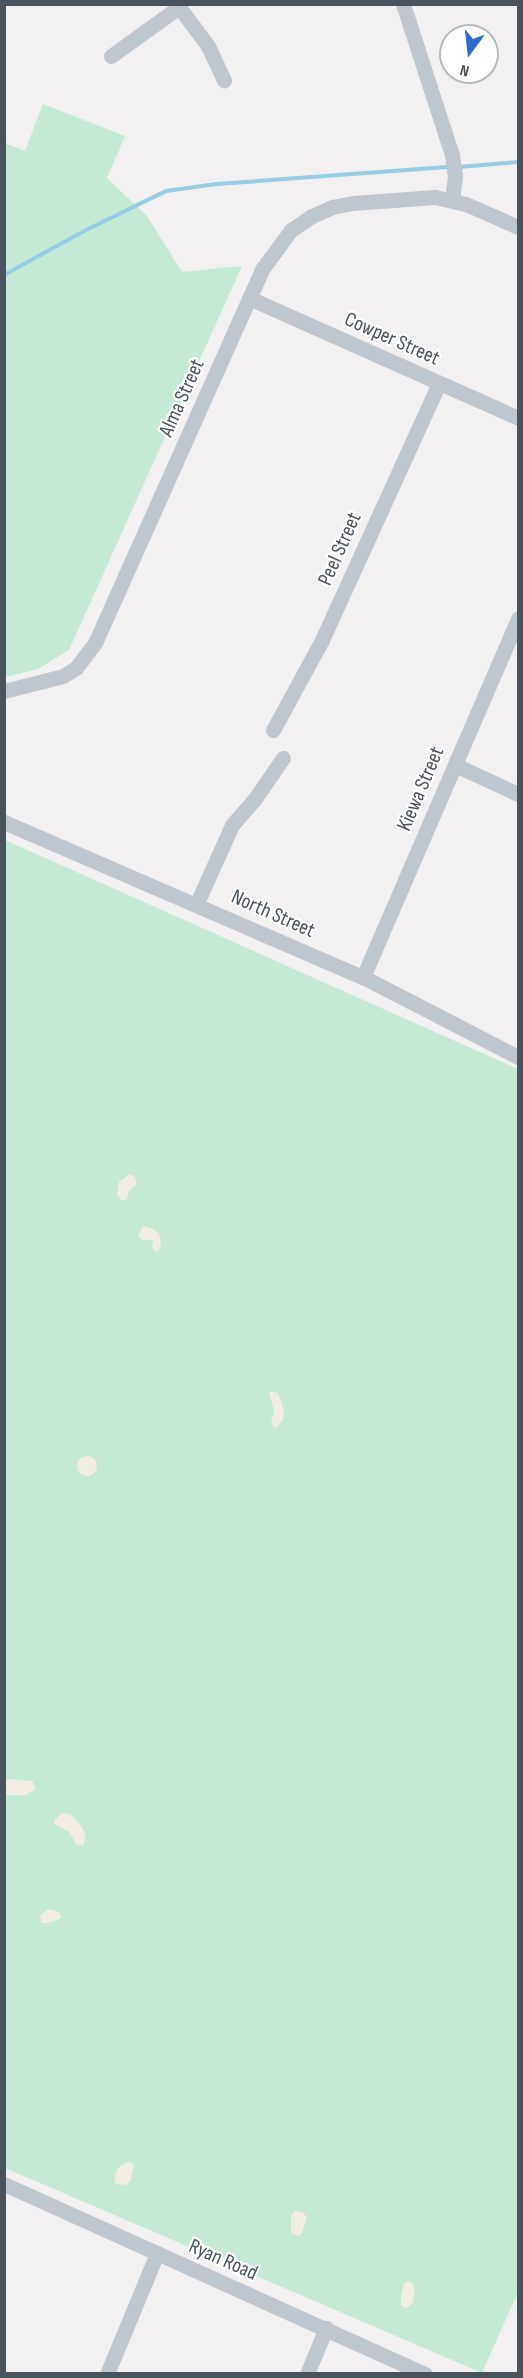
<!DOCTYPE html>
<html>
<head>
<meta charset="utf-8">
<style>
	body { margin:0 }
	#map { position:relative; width:523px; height:2378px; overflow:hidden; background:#f2f0f0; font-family:"Sofia Sans Condensed",sans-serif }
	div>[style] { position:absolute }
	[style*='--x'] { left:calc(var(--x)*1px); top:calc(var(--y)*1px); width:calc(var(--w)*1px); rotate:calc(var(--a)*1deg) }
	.green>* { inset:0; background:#c4ead5 }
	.sand>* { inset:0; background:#f1ede3 }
	.round { border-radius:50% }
	.stream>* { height:4px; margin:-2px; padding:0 2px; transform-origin:2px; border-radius:2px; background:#96cde2 }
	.minor>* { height:15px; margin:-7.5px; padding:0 7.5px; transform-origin:7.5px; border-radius:7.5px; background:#c0c6cd }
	span { translate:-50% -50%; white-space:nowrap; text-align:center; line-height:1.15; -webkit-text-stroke:4.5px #fff; paint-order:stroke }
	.street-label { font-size:21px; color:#4a525b }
	.frame { position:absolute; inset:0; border:6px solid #4a525b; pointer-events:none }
	.north { position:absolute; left:439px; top:24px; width:60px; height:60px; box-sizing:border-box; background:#fff; border:2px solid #b7babd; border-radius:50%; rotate:195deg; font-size:16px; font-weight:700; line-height:24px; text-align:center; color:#4a525b }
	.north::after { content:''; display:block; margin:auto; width:21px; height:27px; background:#2f6acd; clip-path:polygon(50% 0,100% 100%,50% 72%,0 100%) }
</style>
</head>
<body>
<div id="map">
	<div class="green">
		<div style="clip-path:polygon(43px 104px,125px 136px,107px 178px,147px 216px,182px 272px,242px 266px,69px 650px,38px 669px,5px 677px,5px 143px,25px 151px)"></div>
		<div style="clip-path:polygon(5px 840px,518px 1069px,518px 2292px,482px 2373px,5px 2168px)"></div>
	</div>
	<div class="sand">
		<div style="clip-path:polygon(130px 1174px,135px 1177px,137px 1184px,129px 1191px,127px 1199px,121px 1201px,117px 1193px,119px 1182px)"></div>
		<div style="clip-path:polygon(144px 1226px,153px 1229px,159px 1234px,161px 1244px,158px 1252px,152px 1248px,153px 1240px,142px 1240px,138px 1235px)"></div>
		<div style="clip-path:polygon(271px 1391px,278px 1393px,284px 1410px,283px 1420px,276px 1428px,271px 1424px,274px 1411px,269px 1393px)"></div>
		<div class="round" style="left:77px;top:1456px;width:20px;height:20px"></div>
		<div style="clip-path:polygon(9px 1779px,32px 1781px,36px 1789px,25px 1795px,7px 1795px,5px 1793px,5px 1782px)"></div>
		<div style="clip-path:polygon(63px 1813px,70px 1814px,82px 1827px,86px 1837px,83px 1845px,77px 1845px,69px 1832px,54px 1824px,55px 1819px)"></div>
		<div style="clip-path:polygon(49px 1909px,59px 1912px,61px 1918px,49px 1923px,42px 1923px,40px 1915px)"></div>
		<div style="clip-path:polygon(130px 2162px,134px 2165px,131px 2180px,126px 2185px,116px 2184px,114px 2179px,117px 2170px,123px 2164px)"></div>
		<div style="clip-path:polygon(294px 2211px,302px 2212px,307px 2217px,302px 2233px,298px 2236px,291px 2232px,291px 2217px)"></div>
		<div style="clip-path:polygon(408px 2281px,413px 2284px,415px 2290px,413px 2303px,406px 2308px,401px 2305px,401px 2296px,404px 2284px)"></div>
	</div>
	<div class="stream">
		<div style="--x:458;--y:167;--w:60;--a:-4.8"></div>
		<div style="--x:4;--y:275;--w:91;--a:-28.8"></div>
		<div style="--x:84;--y:231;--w:91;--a:-26"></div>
		<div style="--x:166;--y:191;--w:51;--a:-7.8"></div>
		<div style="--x:217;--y:184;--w:234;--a:-4.2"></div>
	</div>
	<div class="minor">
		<div style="--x:180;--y:4;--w:3;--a:108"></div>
		<div style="--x:179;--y:7;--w:49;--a:53.4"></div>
		<div style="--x:208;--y:46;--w:38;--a:65"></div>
		<div style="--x:403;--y:4;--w:159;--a:72"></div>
		<div style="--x:452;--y:155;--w:21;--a:82"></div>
		<div style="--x:455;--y:176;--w:23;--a:97"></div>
		<div style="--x:111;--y:56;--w:84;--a:-35.8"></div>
		<div style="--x:249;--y:298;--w:295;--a:24"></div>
		<div style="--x:4;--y:691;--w:61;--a:-14.3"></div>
		<div style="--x:63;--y:676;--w:15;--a:-32"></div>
		<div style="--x:76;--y:668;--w:31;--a:-53"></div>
		<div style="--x:95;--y:643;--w:411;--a:-65.9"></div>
		<div style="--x:263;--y:268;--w:47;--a:-53.6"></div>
		<div style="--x:291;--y:230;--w:25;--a:-34"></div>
		<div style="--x:312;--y:216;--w:22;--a:-24"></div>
		<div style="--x:332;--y:207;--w:21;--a:-11"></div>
		<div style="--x:353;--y:203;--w:82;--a:-4.2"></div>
		<div style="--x:435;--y:197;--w:32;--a:13"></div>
		<div style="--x:466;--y:204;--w:57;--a:23.9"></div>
		<div style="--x:273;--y:730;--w:102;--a:-61.4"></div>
		<div style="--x:322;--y:640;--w:282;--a:-65.5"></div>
		<div style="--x:455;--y:765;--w:69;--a:24.7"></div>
		<div style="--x:4;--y:822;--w:391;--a:23.4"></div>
		<div style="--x:363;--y:977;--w:174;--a:27.3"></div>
		<div style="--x:197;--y:903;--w:85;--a:-65.8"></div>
		<div style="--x:232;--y:825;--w:33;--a:-49"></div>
		<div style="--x:254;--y:800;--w:51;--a:-55.4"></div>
		<div style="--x:363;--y:977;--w:391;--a:-66.6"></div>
		<div style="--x:4;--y:2184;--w:462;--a:24.3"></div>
		<div style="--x:107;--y:2374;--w:131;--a:-67.5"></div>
		<div style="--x:307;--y:2374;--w:50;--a:-67.6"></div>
	</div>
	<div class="street-label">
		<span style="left:392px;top:339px;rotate:24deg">Cowper Street</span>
		<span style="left:182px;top:398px;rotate:-66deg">Alma Street</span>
		<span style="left:340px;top:549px;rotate:-66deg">Peel Street</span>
		<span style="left:421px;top:789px;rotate:-67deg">Kiewa Street</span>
		<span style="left:273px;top:914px;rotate:24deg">North Street</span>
		<span style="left:223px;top:2260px;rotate:24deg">Ryan Road</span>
	</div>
	<div class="frame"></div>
	<div class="north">N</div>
</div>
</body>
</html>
